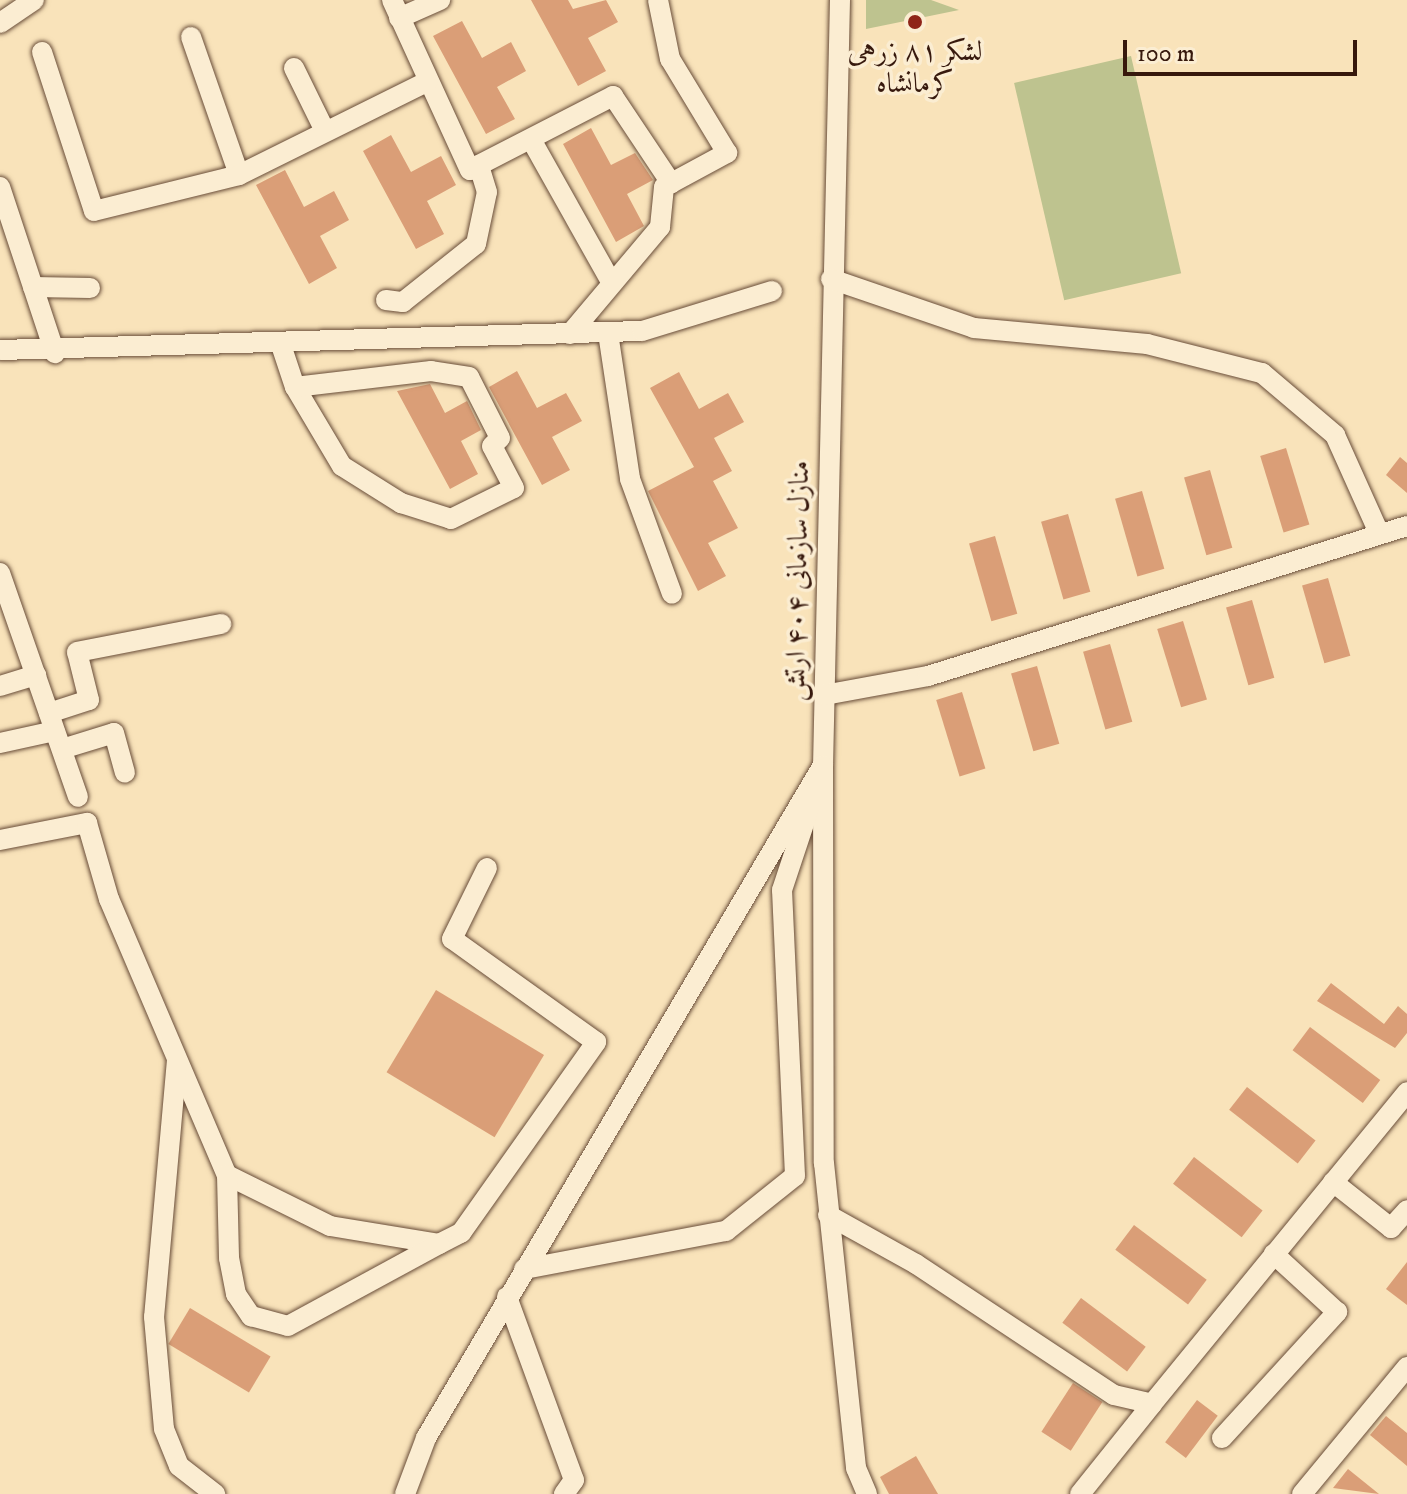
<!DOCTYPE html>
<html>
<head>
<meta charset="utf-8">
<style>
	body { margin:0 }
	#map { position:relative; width:1407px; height:1494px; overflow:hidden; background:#f9e3ba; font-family:"IM FELL DW Pica",Amiri,serif }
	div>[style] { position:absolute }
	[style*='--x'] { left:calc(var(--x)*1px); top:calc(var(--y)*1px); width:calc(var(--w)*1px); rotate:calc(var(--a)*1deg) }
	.green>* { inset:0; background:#bec38f; transform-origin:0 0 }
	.building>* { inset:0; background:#da9e77; transform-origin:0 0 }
	.roads { filter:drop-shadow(0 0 2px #684c38) drop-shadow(0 0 2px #684c38) }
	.minor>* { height:20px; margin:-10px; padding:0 10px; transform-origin:10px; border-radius:10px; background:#fbedd2 }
	.dots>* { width:22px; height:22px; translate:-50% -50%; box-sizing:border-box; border:4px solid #fbedd2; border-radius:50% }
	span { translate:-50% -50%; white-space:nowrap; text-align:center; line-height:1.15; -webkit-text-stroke:7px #fbedd2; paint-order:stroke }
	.poi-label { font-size:28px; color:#37190d }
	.street-label { font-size:28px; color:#37190d }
	.scale { position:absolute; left:1123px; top:40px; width:234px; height:36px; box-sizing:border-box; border:4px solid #37190d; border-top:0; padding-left:10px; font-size:24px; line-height:28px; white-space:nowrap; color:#37190d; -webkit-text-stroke:6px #fbedd2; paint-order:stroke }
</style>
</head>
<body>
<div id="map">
	<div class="green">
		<div style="clip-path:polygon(866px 0,931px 0,959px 10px,866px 29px)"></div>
		<div style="left:1131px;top:56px;width:223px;height:120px;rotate:77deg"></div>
	</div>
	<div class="building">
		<div style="clip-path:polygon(531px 0,568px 0,573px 9px,606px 0,618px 22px,588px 38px,606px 71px,578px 86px)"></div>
		<div style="clip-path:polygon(462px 21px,482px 58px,511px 42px,526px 71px,497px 87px,515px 119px,486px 134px,433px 36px)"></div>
		<div style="clip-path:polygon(591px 128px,611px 165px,635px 153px,653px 180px,627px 194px,644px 226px,616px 242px,563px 144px)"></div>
		<div style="clip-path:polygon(391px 135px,411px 172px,441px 156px,456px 185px,427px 201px,444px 234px,416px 249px,363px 151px)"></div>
		<div style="clip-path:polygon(285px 170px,304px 207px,334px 191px,349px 220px,320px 236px,337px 268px,309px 284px,256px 185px)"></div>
		<div style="clip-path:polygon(517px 371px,537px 408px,566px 393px,582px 421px,552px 437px,570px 470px,542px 485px,489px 387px)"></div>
		<div style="clip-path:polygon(679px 372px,699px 409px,728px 393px,744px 422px,714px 438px,732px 471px,713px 481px,738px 528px,708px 543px,726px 576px,698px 591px,648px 491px,694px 467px,650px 388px)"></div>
		<div style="clip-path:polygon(430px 384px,445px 413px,467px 401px,481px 430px,461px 441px,478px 474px,450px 489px,397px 391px)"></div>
		<div style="left:1286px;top:448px;width:80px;height:27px;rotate:73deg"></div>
		<div style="clip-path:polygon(1400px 457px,1407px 463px,1407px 493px,1386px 475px)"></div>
		<div style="left:1210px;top:470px;width:81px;height:27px;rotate:74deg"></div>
		<div style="left:1142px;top:491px;width:81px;height:28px;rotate:74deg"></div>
		<div style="left:1068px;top:514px;width:81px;height:28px;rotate:74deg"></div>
		<div style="left:995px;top:536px;width:81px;height:27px;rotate:74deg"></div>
		<div style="left:1328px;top:578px;width:81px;height:27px;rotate:74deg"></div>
		<div style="left:1252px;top:600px;width:81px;height:27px;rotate:74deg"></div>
		<div style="left:1183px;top:621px;width:82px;height:27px;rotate:73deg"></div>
		<div style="left:1110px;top:644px;width:81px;height:28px;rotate:74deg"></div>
		<div style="left:1037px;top:666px;width:81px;height:27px;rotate:74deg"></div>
		<div style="left:962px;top:692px;width:80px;height:27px;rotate:73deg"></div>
		<div style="clip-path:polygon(1331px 983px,1384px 1024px,1398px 1006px,1407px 1014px,1407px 1033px,1395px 1048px,1317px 1001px)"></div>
		<div style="left:436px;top:990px;width:126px;height:96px;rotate:31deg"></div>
		<div style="left:1310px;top:1027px;width:88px;height:29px;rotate:37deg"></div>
		<div style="left:1247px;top:1087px;width:87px;height:29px;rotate:38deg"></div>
		<div style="left:1194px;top:1157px;width:87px;height:34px;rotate:38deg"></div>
		<div style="left:1134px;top:1225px;width:91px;height:31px;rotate:37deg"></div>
		<div style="clip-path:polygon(1407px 1262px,1407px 1305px,1386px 1289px)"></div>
		<div style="left:1081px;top:1298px;width:81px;height:31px;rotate:37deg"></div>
		<div style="left:190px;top:1308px;width:94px;height:42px;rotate:31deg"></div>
		<div style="left:1073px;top:1383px;width:35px;height:58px;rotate:33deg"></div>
		<div style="left:1197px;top:1400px;width:26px;height:53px;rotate:37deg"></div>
		<div style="clip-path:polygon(1386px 1416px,1407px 1433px,1407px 1466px,1370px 1435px)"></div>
		<div style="clip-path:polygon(916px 1456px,938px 1494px,889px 1494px,880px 1477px)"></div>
		<div style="clip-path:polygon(1348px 1469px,1379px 1494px,1333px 1488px)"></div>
	</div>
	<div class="roads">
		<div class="minor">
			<div style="--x:392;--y:0;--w:187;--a:65.4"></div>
			<div style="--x:470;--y:170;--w:10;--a:-29"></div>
			<div style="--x:840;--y:0;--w:765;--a:91.27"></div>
			<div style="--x:823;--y:765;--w:398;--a:89.9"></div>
			<div style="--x:824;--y:1163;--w:307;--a:84"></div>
			<div style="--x:856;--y:1468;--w:28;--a:67"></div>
			<div style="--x:399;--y:18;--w:45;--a:-23.7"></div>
			<div style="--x:0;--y:23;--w:41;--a:-34.1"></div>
			<div style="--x:191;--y:37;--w:146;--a:70.8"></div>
			<div style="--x:42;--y:52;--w:167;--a:71.9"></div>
			<div style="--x:94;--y:211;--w:149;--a:-13.9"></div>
			<div style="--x:239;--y:175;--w:211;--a:-26.4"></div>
			<div style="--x:294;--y:68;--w:70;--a:63.8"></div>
			<div style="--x:532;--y:141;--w:159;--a:60.7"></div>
			<div style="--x:0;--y:187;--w:175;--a:71.7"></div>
			<div style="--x:831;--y:279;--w:151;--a:18.9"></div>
			<div style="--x:974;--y:328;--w:174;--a:5.3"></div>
			<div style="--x:1147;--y:344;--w:119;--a:14.2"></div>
			<div style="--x:1262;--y:373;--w:96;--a:40.3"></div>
			<div style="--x:1335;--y:435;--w:107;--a:65.8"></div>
			<div style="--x:33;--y:287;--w:57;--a:1"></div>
			<div style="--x:386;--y:300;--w:17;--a:7"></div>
			<div style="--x:403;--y:302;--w:93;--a:-38.5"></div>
			<div style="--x:476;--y:244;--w:53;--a:-78.1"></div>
			<div style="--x:487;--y:192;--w:28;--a:-107"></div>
			<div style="--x:479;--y:165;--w:151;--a:-27.2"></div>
			<div style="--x:613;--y:96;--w:105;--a:56.3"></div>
			<div style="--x:608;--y:333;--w:148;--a:81.4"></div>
			<div style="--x:630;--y:479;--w:122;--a:69.9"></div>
			<div style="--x:570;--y:334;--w:140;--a:-49.9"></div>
			<div style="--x:660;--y:227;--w:40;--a:-84.3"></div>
			<div style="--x:664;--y:187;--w:72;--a:-28.4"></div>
			<div style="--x:727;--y:153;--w:110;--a:-121.2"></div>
			<div style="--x:670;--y:59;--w:60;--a:-101.5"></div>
			<div style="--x:281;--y:345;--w:44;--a:71.6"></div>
			<div style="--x:295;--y:387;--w:92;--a:59.3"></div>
			<div style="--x:342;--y:466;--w:70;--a:32.1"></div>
			<div style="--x:401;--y:503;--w:52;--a:17.7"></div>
			<div style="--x:451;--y:519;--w:70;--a:-26.2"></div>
			<div style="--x:514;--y:488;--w:47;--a:-117.6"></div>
			<div style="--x:492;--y:446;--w:11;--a:-45"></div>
			<div style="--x:500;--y:438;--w:68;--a:-116.9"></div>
			<div style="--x:469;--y:377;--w:38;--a:-171"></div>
			<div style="--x:431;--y:371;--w:137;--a:173.3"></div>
			<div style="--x:0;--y:350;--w:642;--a:-1.7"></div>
			<div style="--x:642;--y:331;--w:136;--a:-17.1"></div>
			<div style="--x:0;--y:573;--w:237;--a:70.8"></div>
			<div style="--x:0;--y:686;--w:38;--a:-17"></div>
			<div style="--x:824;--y:695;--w:106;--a:-10.4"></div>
			<div style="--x:928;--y:676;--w:502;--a:-17.39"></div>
			<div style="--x:49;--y:713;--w:42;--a:-18"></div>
			<div style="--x:89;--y:700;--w:49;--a:-104"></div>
			<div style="--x:77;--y:652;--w:147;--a:-11"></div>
			<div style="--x:0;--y:743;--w:56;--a:-12.3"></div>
			<div style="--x:62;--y:749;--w:54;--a:-17.1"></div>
			<div style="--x:114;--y:733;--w:41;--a:74.6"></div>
			<div style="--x:0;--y:840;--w:89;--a:-11.1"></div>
			<div style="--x:87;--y:823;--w:79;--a:73.9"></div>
			<div style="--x:109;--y:899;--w:300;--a:66.9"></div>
			<div style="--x:227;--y:1175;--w:115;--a:26.3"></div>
			<div style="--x:330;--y:1226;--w:110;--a:9.4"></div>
			<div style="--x:439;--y:1244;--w:25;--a:-27"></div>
			<div style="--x:461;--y:1233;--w:234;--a:-54.7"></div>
			<div style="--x:596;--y:1042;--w:177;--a:-144.4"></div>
			<div style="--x:452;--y:939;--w:79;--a:-63.8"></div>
			<div style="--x:177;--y:1060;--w:258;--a:95.1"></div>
			<div style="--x:154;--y:1317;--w:112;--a:84.9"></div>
			<div style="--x:164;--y:1429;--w:40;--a:68"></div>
			<div style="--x:179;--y:1466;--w:46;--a:37.9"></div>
			<div style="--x:227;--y:1175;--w:83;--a:88.6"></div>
			<div style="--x:229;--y:1258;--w:37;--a:79"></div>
			<div style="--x:236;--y:1294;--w:27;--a:56"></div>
			<div style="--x:251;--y:1316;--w:38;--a:15"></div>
			<div style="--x:288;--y:1326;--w:172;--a:-28.5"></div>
			<div style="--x:1333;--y:1182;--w:74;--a:38.4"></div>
			<div style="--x:1391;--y:1228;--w:24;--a:-48"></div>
			<div style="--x:828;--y:1215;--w:101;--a:29.1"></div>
			<div style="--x:916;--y:1264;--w:237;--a:33.5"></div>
			<div style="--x:1114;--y:1395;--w:39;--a:13"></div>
			<div style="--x:1152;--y:1404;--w:403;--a:-50.7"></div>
			<div style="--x:524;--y:1269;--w:206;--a:-10.7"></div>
			<div style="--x:726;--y:1231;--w:88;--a:-38.6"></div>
			<div style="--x:795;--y:1176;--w:286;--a:-92.6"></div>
			<div style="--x:782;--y:890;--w:92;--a:-71.6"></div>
			<div style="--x:507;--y:1297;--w:195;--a:69.9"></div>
			<div style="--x:574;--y:1480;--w:17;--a:126"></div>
			<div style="--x:1222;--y:1438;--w:171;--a:-47.6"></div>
			<div style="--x:1337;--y:1312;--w:86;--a:-137.4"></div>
			<div style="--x:405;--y:1494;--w:60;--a:-69.4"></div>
			<div style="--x:426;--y:1438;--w:781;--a:-59.46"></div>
			<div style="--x:1080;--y:1494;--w:115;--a:-51.3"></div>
			<div style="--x:1302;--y:1494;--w:165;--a:-50.4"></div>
		</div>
	</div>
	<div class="dots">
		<div style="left:915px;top:22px;background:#8f2418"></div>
	</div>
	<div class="poi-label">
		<span style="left:915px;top:68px">لشکر ۸۱ زرهی<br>کرمانشاه</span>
	</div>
	<div class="street-label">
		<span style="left:798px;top:581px;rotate:-89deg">منازل سازمانی ۴۰۴ ارتش</span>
	</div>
	<div class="scale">100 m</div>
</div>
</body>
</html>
